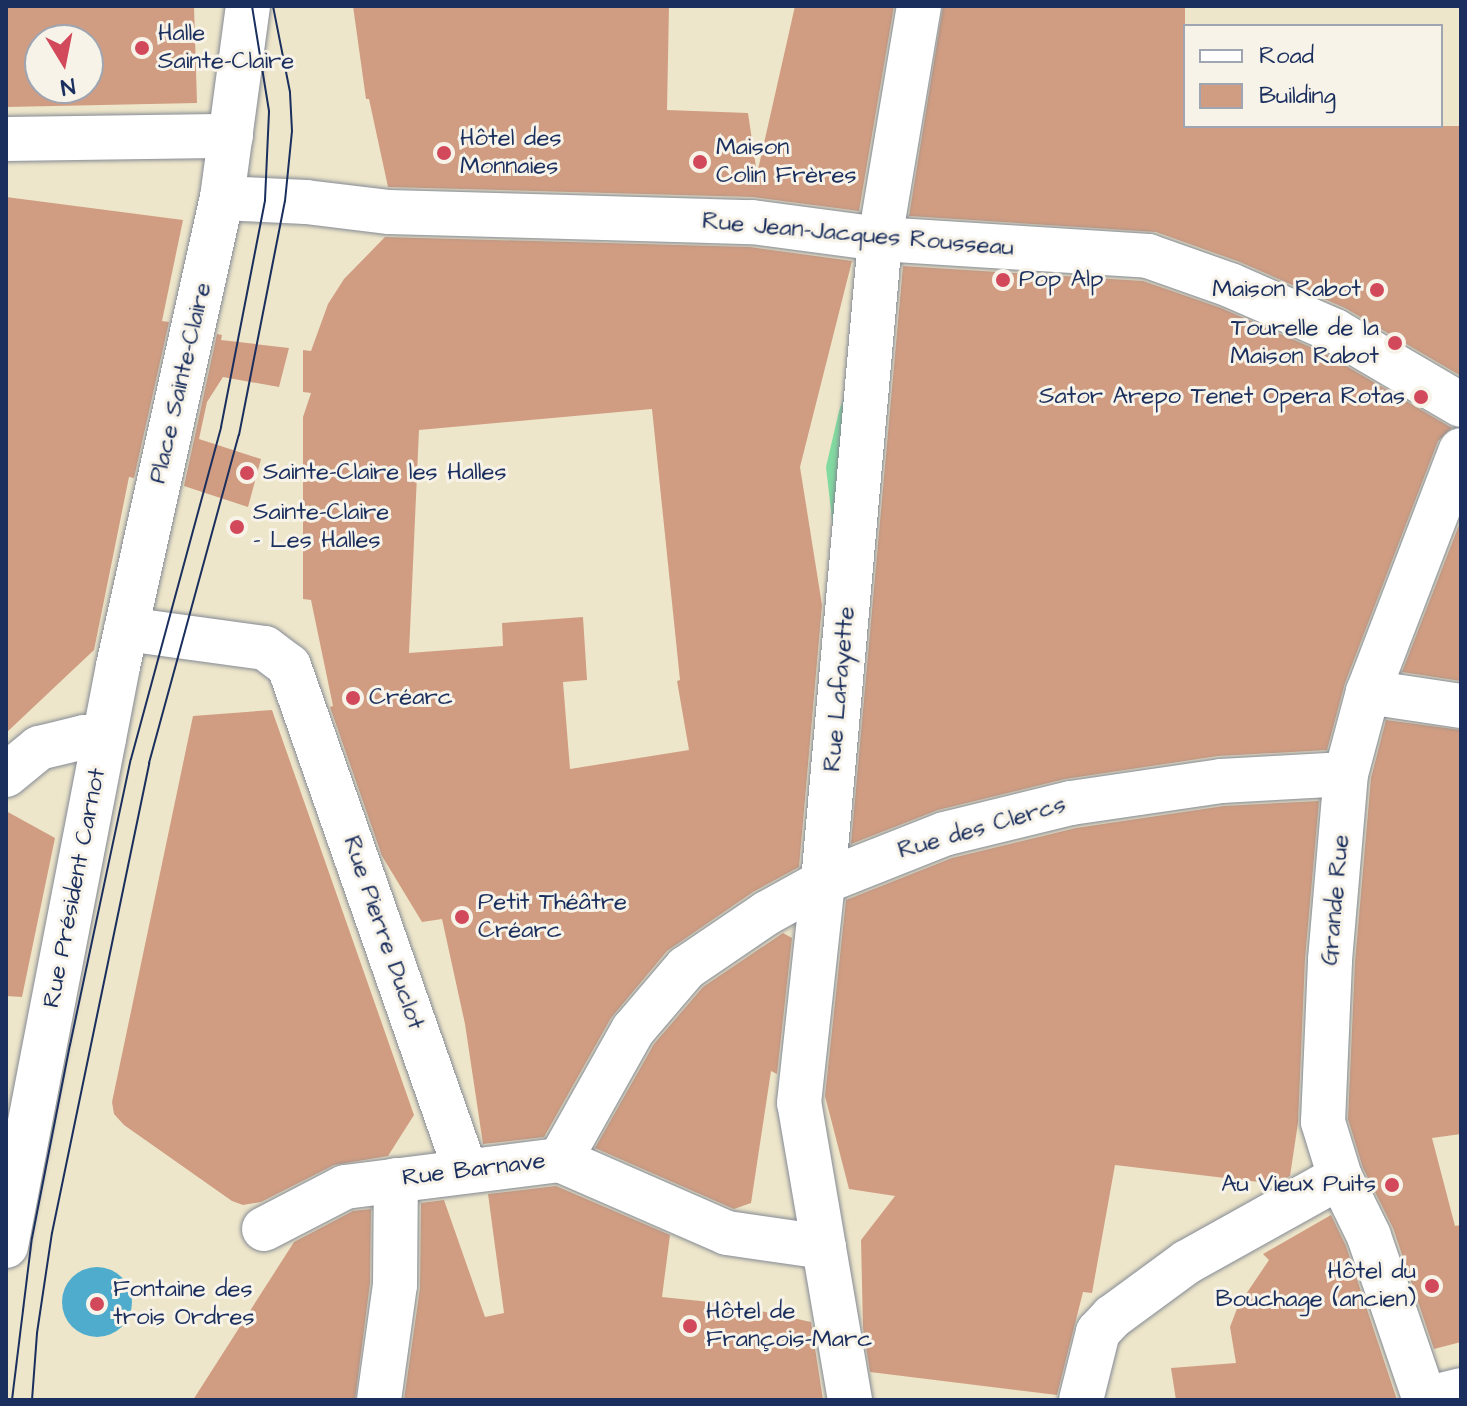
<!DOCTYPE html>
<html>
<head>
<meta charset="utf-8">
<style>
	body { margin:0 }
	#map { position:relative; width:1467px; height:1406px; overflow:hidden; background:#eee6ca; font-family:"Architects Daughter",sans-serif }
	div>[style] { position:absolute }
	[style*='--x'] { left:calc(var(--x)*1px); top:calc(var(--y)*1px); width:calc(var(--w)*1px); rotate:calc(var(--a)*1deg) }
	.green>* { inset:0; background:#81da9f }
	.water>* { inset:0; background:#4faccd }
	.round { border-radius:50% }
	.building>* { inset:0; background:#d09d82 }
	.roads { filter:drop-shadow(0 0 2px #848a94) drop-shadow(0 0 2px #848a94) }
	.minor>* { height:44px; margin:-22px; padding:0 22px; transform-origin:22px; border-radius:22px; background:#fff }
	.tram>* { height:2px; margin:-1px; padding:0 1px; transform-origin:1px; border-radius:1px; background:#1b2f5e }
	.dots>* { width:22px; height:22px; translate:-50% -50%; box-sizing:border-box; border:4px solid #f7f3e8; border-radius:50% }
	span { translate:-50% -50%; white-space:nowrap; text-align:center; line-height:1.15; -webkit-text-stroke:6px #f7f3e8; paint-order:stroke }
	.poi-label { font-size:24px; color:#1b2f5e }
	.left { translate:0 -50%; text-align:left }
	.right { translate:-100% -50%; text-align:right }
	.street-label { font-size:24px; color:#1b2f5e }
	.frame { position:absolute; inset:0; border:8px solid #1b2f5e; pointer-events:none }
	.legend { position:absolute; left:1183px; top:24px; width:260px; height:104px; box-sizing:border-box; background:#f7f3e8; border:2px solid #9fa5b1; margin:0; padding:10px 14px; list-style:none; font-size:24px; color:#1b2f5e }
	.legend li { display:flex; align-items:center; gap:16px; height:40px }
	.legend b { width:40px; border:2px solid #9fa5b1 }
	.north { position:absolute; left:24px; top:24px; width:80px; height:80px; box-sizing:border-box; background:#f7f3e8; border:2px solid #9fa5b1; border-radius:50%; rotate:170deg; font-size:22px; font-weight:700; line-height:32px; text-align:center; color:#1b2f5e }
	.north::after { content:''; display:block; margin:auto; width:28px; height:36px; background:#d1495b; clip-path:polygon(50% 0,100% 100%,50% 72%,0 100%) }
</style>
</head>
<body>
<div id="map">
	<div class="green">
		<div style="clip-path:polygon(858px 361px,834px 537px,826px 467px,839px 411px)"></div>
	</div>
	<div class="water">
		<div class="round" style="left:62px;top:1267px;width:70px;height:70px"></div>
	</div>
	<div class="building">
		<div style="clip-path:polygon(evenodd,6px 6px,194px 6px,197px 103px,6px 107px,6px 6px,40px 40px,88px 40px,88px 88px,40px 88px,40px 40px)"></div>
		<div style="clip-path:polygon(353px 6px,669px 6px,667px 110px,748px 113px,757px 174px,795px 6px,894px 6px,859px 211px,753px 197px,388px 187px,369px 99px,366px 99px)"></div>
		<div style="clip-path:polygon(943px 6px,1185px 6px,1185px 126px,1461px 126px,1461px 376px,1345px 308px,1240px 262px,1156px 232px,909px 216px)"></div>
		<div style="clip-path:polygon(6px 197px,183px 220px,162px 321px,169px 322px,134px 478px,129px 477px,94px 650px,6px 733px)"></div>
		<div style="clip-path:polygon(evenodd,385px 237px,750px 247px,852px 261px,800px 467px,822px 605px,799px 867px,753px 892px,667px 951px,611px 1018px,544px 1137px,483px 1144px,465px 1024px,442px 919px,422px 922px,382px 856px,330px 707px,333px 706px,311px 600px,303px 599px,303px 417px,311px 393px,303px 392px,303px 350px,311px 351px,328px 304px,344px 279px,385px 237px,652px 409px,680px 680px,677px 681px,689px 750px,570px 769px,563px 682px,587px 680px,583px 617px,502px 623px,503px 646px,409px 653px,419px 430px,652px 409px)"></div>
		<div style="clip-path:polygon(903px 266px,1143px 281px,1221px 308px,1324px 353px,1452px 428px,1438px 441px,1345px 683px,1327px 750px,1218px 756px,1065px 779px,938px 810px,851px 844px)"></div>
		<div style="clip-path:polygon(217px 334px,222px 335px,221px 340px,289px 348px,279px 387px,223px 377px,207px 402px,199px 439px,261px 459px,248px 507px,184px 486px)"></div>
		<div style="clip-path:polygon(1461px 520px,1461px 681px,1402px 672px)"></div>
		<div style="clip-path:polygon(272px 710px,414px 1115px,388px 1156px,334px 1165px,261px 1202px,243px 1205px,232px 1201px,124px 1125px,114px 1114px,112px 1102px,193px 716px)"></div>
		<div style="clip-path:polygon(1386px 720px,1461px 730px,1461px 1134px,1432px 1138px,1455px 1226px,1461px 1225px,1461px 1342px,1434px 1349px,1393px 1228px,1363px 1168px,1348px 1119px,1355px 962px,1371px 778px)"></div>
		<div style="clip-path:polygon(1319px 801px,1305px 959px,1298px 1123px,1290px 1176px,1276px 1184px,1115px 1165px,1092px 1293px,1083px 1292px,1057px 1395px,870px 1372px,863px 1328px,861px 1240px,895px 1196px,849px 1189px,825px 1096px,846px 900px,952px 858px,1076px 828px,1224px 806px)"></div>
		<div style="clip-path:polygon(6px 811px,55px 838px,22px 997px,6px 996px)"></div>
		<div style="clip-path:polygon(783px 933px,792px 938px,777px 1074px,771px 1071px,751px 1203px,734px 1209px,595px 1148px,654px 1044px,703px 987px)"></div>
		<div style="clip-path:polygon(556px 1186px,670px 1235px,662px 1297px,729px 1304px,811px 1322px,823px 1400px,404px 1400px,420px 1288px,421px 1203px,444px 1200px,485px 1317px,504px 1313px,488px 1194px)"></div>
		<div style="clip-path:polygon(371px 1209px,370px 1283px,355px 1400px,193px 1400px,294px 1242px,353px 1211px)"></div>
		<div style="clip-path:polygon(1331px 1215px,1346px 1246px,1397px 1400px,1176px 1400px,1171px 1368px,1236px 1363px,1230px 1327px,1238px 1306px,1269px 1260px,1263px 1254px)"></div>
	</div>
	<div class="roads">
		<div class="minor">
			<div style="--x:6;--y:139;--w:225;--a:-0.8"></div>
			<div style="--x:222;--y:198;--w:84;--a:2.7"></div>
			<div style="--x:306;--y:202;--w:84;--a:6.9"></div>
			<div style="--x:389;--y:212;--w:363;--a:1.6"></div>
			<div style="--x:752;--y:222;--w:129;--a:7.6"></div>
			<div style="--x:880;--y:239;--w:269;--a:3.6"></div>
			<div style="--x:1148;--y:256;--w:87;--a:19.5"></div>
			<div style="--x:1230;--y:285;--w:115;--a:23.7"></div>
			<div style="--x:1335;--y:331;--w:146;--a:30.4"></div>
			<div style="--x:126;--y:629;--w:140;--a:7.8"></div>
			<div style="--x:265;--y:648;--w:30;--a:37"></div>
			<div style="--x:289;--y:666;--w:533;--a:70.72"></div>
			<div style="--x:1368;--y:692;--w:94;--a:8.6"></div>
			<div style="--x:6;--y:775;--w:43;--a:-39.3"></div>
			<div style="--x:39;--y:748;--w:46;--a:-13.7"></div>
			<div style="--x:84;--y:737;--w:20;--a:6"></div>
			<div style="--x:560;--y:1160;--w:149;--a:-60.7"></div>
			<div style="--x:633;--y:1030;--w:82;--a:-49.5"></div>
			<div style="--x:686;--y:968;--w:98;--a:-34.2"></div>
			<div style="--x:767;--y:913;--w:64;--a:-29"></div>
			<div style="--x:823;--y:882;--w:130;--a:-21.6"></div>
			<div style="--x:944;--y:834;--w:131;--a:-13.7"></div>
			<div style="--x:1071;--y:803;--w:152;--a:-8.3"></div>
			<div style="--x:1221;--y:781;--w:125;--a:-3.2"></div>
			<div style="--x:264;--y:1229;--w:91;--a:-27.4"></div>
			<div style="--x:345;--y:1187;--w:217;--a:-7.2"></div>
			<div style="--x:560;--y:1160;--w:182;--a:23.6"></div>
			<div style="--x:727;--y:1233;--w:98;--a:8.2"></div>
			<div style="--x:6;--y:1246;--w:591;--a:-79.07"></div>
			<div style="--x:118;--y:666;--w:479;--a:-77.5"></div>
			<div style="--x:222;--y:198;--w:194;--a:-82.3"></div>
			<div style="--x:1425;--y:1399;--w:37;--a:-14"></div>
			<div style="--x:379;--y:1400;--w:116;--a:-82.1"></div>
			<div style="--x:395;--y:1285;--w:105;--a:-89.5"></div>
			<div style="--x:850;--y:1400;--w:301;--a:-99.7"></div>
			<div style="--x:799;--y:1103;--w:222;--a:-83.8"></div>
			<div style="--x:823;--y:882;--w:646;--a:-84.93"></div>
			<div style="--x:880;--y:239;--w:236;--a:-80.5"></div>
			<div style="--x:1081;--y:1400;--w:70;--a:-76"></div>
			<div style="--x:1098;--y:1332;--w:21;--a:-47"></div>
			<div style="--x:1112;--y:1317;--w:93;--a:-36.3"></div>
			<div style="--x:1187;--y:1262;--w:175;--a:-29.1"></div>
			<div style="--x:1425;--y:1400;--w:173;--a:-108.9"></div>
			<div style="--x:1369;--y:1236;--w:66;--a:-116.2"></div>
			<div style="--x:1340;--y:1177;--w:58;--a:-107.2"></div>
			<div style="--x:1323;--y:1122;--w:162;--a:-87.5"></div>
			<div style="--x:1330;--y:960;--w:187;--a:-85.1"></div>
			<div style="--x:1346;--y:774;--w:85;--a:-75"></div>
			<div style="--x:1368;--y:692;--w:259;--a:-69"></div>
		</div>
	</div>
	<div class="tram">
		<div style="--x:12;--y:1400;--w:163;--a:-83"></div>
		<div style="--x:32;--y:1238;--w:197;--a:-78.9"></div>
		<div style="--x:70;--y:1045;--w:292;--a:-78"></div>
		<div style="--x:131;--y:759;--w:344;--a:-74.8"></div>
		<div style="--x:221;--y:427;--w:231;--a:-79"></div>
		<div style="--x:265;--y:200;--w:89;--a:-87.4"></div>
		<div style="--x:269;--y:111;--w:106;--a:-99.2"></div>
		<div style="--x:32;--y:1400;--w:67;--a:-85.7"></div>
		<div style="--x:37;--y:1333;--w:101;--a:-81.5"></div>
		<div style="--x:52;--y:1233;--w:480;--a:-78.3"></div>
		<div style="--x:149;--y:763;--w:340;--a:-74.7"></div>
		<div style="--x:239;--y:435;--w:238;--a:-78.9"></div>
		<div style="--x:285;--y:201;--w:70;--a:-84.3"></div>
		<div style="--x:292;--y:131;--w:39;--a:-93"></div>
		<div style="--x:290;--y:92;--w:88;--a:-101.2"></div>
	</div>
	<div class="dots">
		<div style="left:142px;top:48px;background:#d1495b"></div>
		<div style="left:444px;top:153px;background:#d1495b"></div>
		<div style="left:700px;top:162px;background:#d1495b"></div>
		<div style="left:1003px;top:280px;background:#d1495b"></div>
		<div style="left:1377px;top:290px;background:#d1495b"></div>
		<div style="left:1395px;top:343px;background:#d1495b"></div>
		<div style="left:1421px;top:397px;background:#d1495b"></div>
		<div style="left:247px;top:473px;background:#d1495b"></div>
		<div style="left:237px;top:527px;background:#d1495b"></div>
		<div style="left:353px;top:698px;background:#d1495b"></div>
		<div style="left:462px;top:917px;background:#d1495b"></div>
		<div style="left:1392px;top:1185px;background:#d1495b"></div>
		<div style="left:1432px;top:1286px;background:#d1495b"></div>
		<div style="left:97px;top:1304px;background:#d1495b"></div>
		<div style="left:690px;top:1326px;background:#d1495b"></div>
	</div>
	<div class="poi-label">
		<span class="left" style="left:158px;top:48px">Halle<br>Sainte-Claire</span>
		<span class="left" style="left:460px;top:153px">Hôtel des<br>Monnaies</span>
		<span class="left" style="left:716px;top:162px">Maison<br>Colin Frères</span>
		<span class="left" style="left:1019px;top:280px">Pop Alp</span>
		<span class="right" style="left:1361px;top:290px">Maison Rabot</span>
		<span class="right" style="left:1379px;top:343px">Tourelle de la<br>Maison Rabot</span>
		<span class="right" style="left:1405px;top:397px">Sator Arepo Tenet Opera Rotas</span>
		<span class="left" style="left:263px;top:473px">Sainte-Claire les Halles</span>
		<span class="left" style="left:253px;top:527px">Sainte-Claire<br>- Les Halles</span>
		<span class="left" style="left:369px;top:698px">Créarc</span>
		<span class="left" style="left:478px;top:917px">Petit Théâtre<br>Créarc</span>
		<span class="right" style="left:1376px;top:1185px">Au Vieux Puits</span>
		<span class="right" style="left:1416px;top:1286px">Hôtel du<br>Bouchage (ancien)</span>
		<span class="left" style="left:113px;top:1304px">Fontaine des<br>trois Ordres</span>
		<span class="left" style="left:706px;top:1326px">Hôtel de<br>François-Marc</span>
	</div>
	<div class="street-label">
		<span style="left:858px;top:235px;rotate:5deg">Rue Jean-Jacques Rousseau</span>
		<span style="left:181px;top:383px;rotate:-77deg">Place Sainte-Claire</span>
		<span style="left:840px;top:689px;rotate:-85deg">Rue Lafayette</span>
		<span style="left:982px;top:828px;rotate:-16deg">Rue des Clercs</span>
		<span style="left:75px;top:888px;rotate:-79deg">Rue Président Carnot</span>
		<span style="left:1336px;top:900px;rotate:-85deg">Grande Rue</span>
		<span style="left:383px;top:933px;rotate:71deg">Rue Pierre Duclot</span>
		<span style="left:474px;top:1170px;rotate:-7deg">Rue Barnave</span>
	</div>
	<div class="frame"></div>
	<ul class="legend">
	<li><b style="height:10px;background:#fff"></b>Road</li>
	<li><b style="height:22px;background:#d09d82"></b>Building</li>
	</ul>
	<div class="north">N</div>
</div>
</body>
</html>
